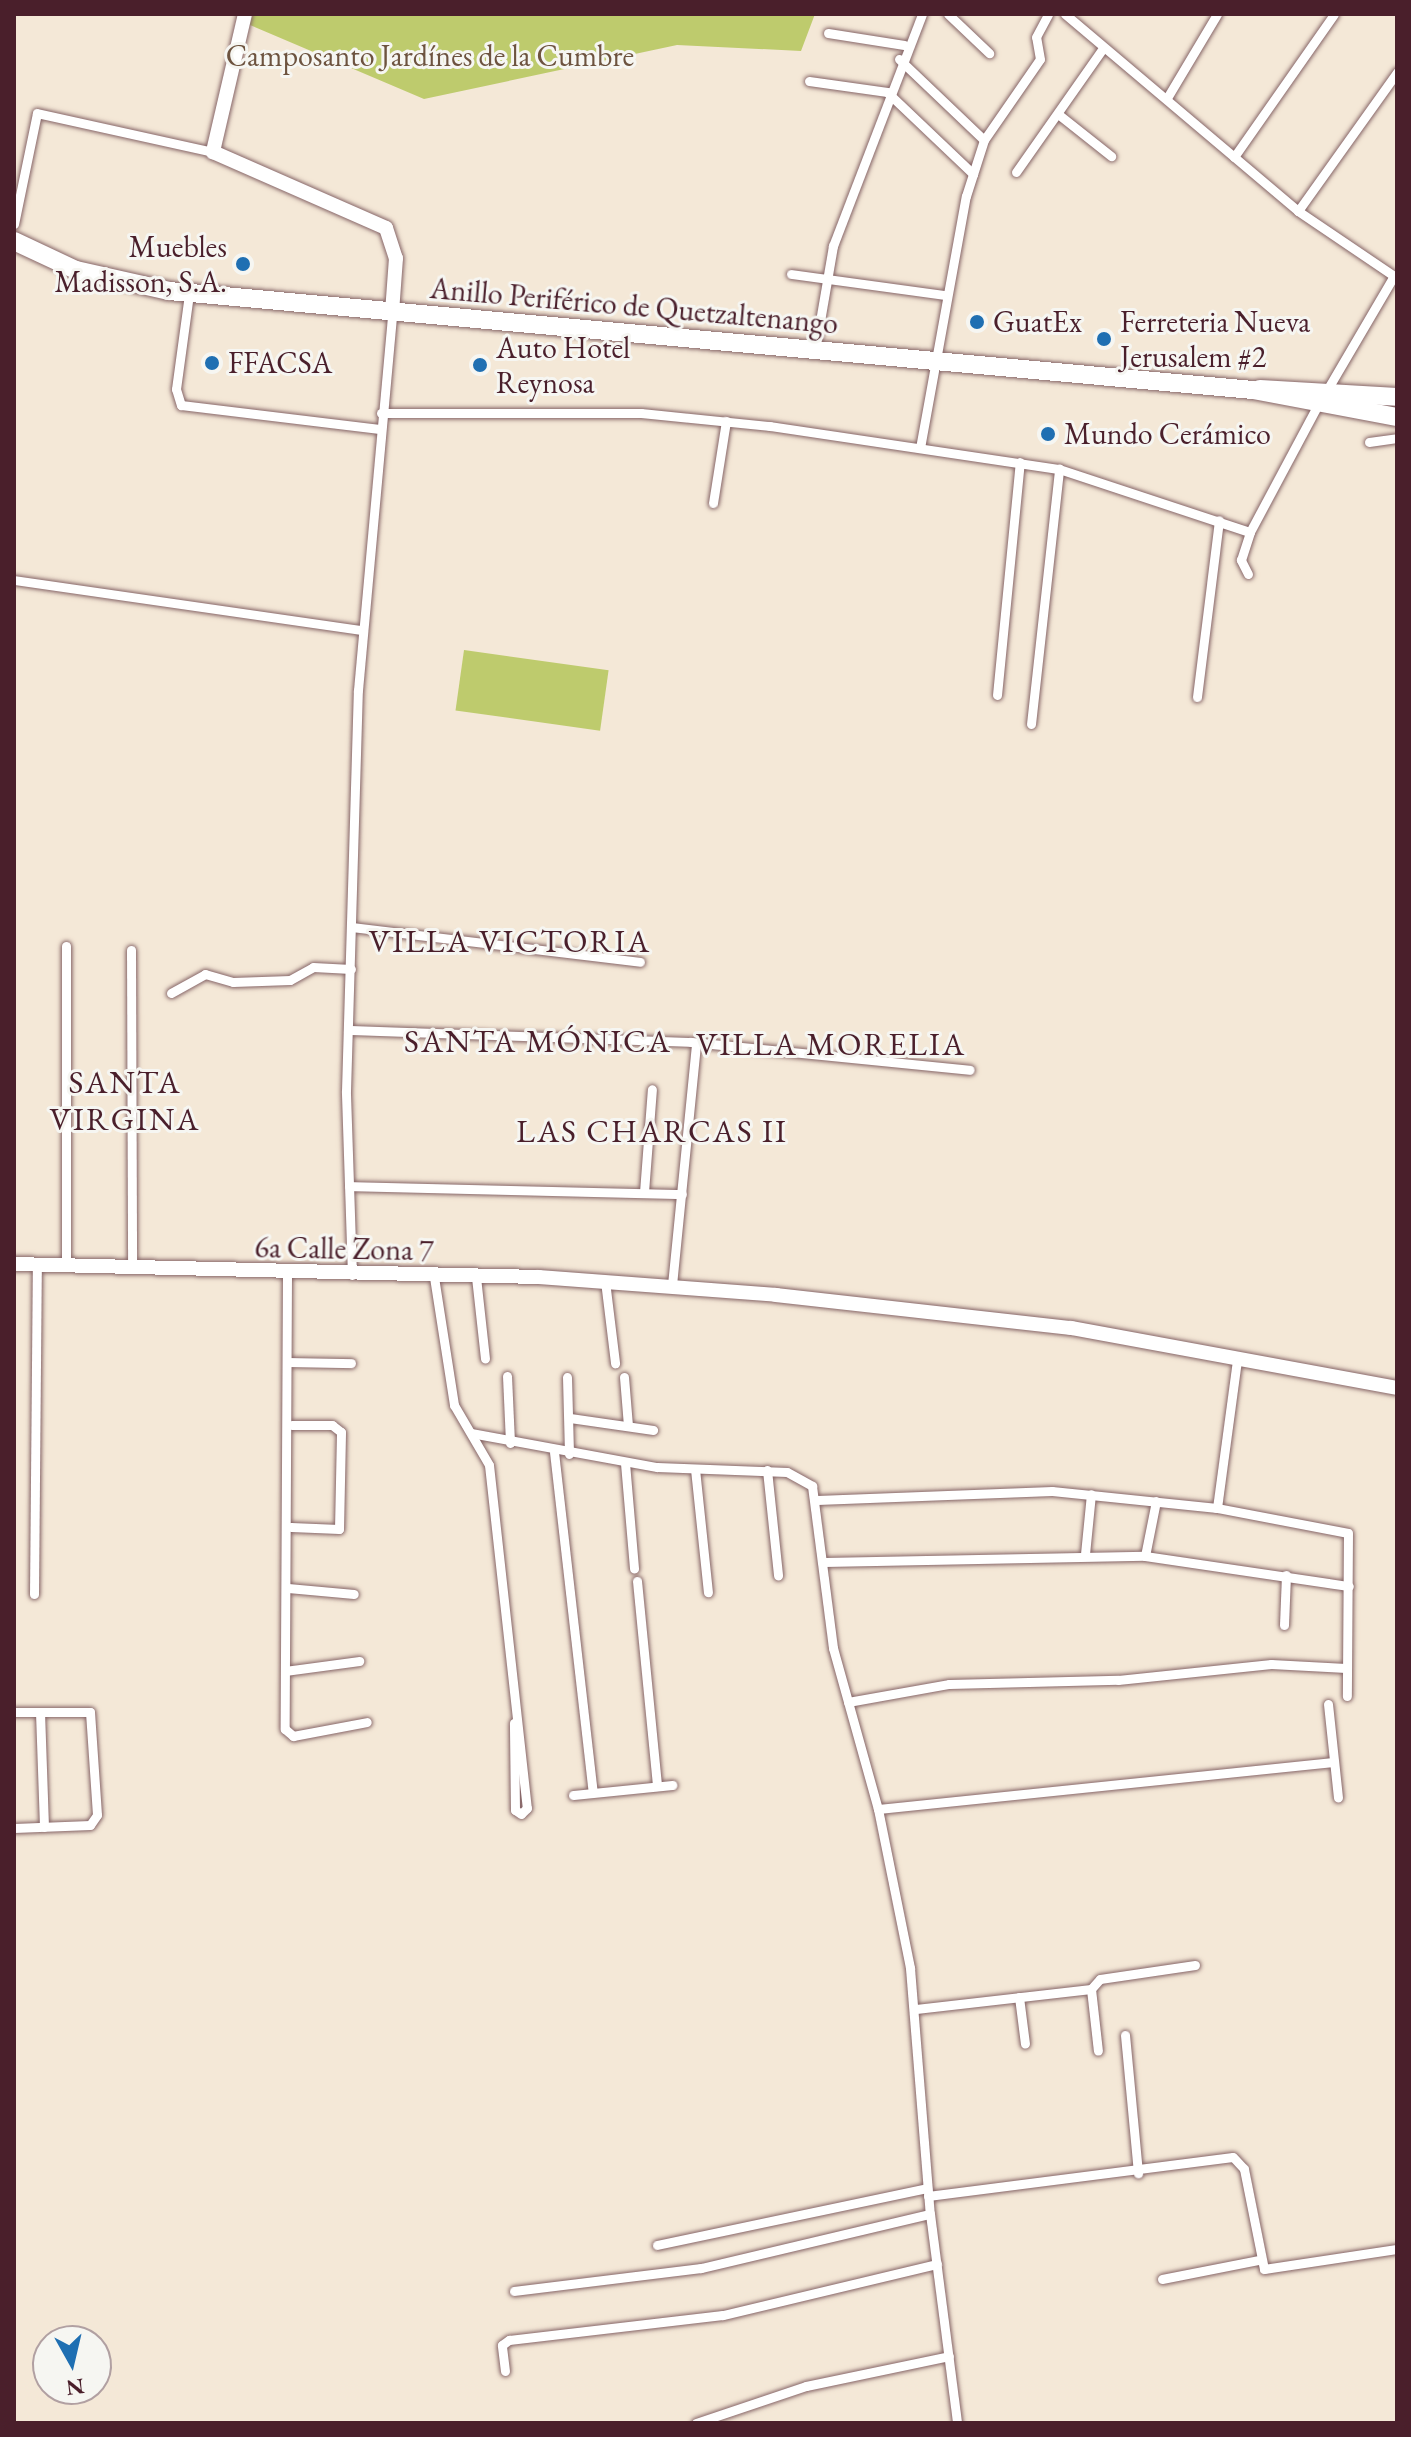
<!DOCTYPE html>
<html>
<head>
<meta charset="utf-8">
<style>
	body { margin:0 }
	#map { position:relative; width:1411px; height:2437px; overflow:hidden; background:#f4e8d7; font-family:"EB Garamond",serif }
	div>[style] { position:absolute }
	[style*='--x'] { left:calc(var(--x)*1px); top:calc(var(--y)*1px); width:calc(var(--w)*1px); rotate:calc(var(--a)*1deg) }
	.green>* { inset:0; background:#becb6d; transform-origin:0 0 }
	.roads { filter:drop-shadow(0 0 2px #866567) drop-shadow(0 0 2px #866567) }
	.street>* { height:9px; margin:-4.5px; padding:0 4.5px; transform-origin:4.5px; border-radius:4.5px; background:#fff }
	.secondary>* { height:14px; margin:-7px; padding:0 7px; transform-origin:7px; border-radius:7px; background:#fff }
	.highway>* { height:18px; margin:-9px; padding:0 9px; transform-origin:9px; border-radius:9px; background:#fff }
	.dots>* { width:22px; height:22px; translate:-50% -50%; box-sizing:border-box; border:4px solid #f6f6f2; border-radius:50% }
	span { translate:-50% -50%; white-space:nowrap; text-align:center; line-height:1.15; -webkit-text-stroke:6px #f6f6f2; paint-order:stroke }
	.park-label { font-size:30px; color:#6d533f }
	.poi-label { font-size:30px; color:#4a1f2b }
	.right { translate:-100% -50%; text-align:right }
	.left { translate:0 -50%; text-align:left }
	.street-label { font-size:30px; color:#4a1f2b }
	.neighbourhood-label { font-size:32px; color:#4a1f2b; letter-spacing:2px }
	.frame { position:absolute; inset:0; border:16px solid #4a1f2b; pointer-events:none }
	.north { position:absolute; left:32px; top:2325px; width:80px; height:80px; box-sizing:border-box; background:#f6f6f2; border:2px solid #b1a0a2; border-radius:50%; rotate:172deg; font-size:22px; font-weight:700; line-height:32px; text-align:center; color:#4a1f2b }
	.north::after { content:''; display:block; margin:auto; width:28px; height:36px; background:#1f6fb2; clip-path:polygon(50% 0,100% 100%,50% 72%,0 100%) }
</style>
</head>
<body>
<div id="map">
	<div class="green">
		<div style="clip-path:polygon(253px 14px,815px 14px,801px 51px,677px 45px,424px 99px,250px 25px)"></div>
		<div style="left:464px;top:650px;width:146px;height:61px;rotate:8deg"></div>
	</div>
	<div class="roads">
		<div class="street">
			<div style="--x:948;--y:14;--w:57;--a:43.6"></div>
			<div style="--x:1065;--y:14;--w:305;--a:40.2"></div>
			<div style="--x:1298;--y:211;--w:120;--a:34.1"></div>
			<div style="--x:828;--y:33;--w:77;--a:9"></div>
			<div style="--x:899;--y:59;--w:117;--a:43.6"></div>
			<div style="--x:809;--y:81;--w:79;--a:8"></div>
			<div style="--x:887;--y:92;--w:119;--a:43.6"></div>
			<div style="--x:1167;--y:98;--w:98;--a:-59.2"></div>
			<div style="--x:1058;--y:114;--w:68;--a:38.4"></div>
			<div style="--x:1234;--y:157;--w:174;--a:-55"></div>
			<div style="--x:1016;--y:172;--w:151;--a:-54.9"></div>
			<div style="--x:1298;--y:211;--w:171;--a:-54.5"></div>
			<div style="--x:14;--y:224;--w:113;--a:-78.3"></div>
			<div style="--x:37;--y:113;--w:180;--a:12.5"></div>
			<div style="--x:791;--y:274;--w:155;--a:7.8"></div>
			<div style="--x:189;--y:294;--w:96;--a:97.8"></div>
			<div style="--x:176;--y:389;--w:17;--a:73"></div>
			<div style="--x:181;--y:405;--w:200;--a:6.9"></div>
			<div style="--x:815;--y:350;--w:106;--a:-80.2"></div>
			<div style="--x:833;--y:246;--w:248;--a:-69"></div>
			<div style="--x:1327;--y:390;--w:132;--a:-59.6"></div>
			<div style="--x:381;--y:413;--w:260;--a:0"></div>
			<div style="--x:641;--y:413;--w:130;--a:5.8"></div>
			<div style="--x:770;--y:426;--w:292;--a:8.5"></div>
			<div style="--x:1059;--y:469;--w:201;--a:18.3"></div>
			<div style="--x:1369;--y:442;--w:28;--a:-8"></div>
			<div style="--x:920;--y:448;--w:256;--a:-79.7"></div>
			<div style="--x:966;--y:196;--w:59;--a:-72.2"></div>
			<div style="--x:984;--y:140;--w:98;--a:-55.3"></div>
			<div style="--x:1040;--y:59;--w:22;--a:-100"></div>
			<div style="--x:1036;--y:37;--w:26;--a:-62"></div>
			<div style="--x:713;--y:503;--w:83;--a:-81"></div>
			<div style="--x:1248;--y:574;--w:16;--a:-117"></div>
			<div style="--x:1241;--y:560;--w:29;--a:-72"></div>
			<div style="--x:1250;--y:532;--w:146;--a:-61.9"></div>
			<div style="--x:14;--y:580;--w:352;--a:8.2"></div>
			<div style="--x:997;--y:695;--w:234;--a:-84.4"></div>
			<div style="--x:1197;--y:697;--w:178;--a:-82.9"></div>
			<div style="--x:1031;--y:724;--w:257;--a:-83.7"></div>
			<div style="--x:352;--y:927;--w:290;--a:6.9"></div>
			<div style="--x:66;--y:946;--w:321;--a:90"></div>
			<div style="--x:131;--y:950;--w:319;--a:89.8"></div>
			<div style="--x:171;--y:993;--w:39;--a:-29"></div>
			<div style="--x:205;--y:974;--w:29;--a:16"></div>
			<div style="--x:233;--y:982;--w:57;--a:-2"></div>
			<div style="--x:290;--y:980;--w:26;--a:-29"></div>
			<div style="--x:313;--y:967;--w:38;--a:3"></div>
			<div style="--x:348;--y:1030;--w:343;--a:2"></div>
			<div style="--x:691;--y:1042;--w:280;--a:5.7"></div>
			<div style="--x:349;--y:1186;--w:333;--a:1.4"></div>
			<div style="--x:644;--y:1192;--w:103;--a:-85.6"></div>
			<div style="--x:287;--y:1275;--w:454;--a:90.3"></div>
			<div style="--x:285;--y:1729;--w:11;--a:41"></div>
			<div style="--x:293;--y:1736;--w:75;--a:-10.7"></div>
			<div style="--x:352;--y:1275;--w:184;--a:-91.9"></div>
			<div style="--x:346;--y:1091;--w:401;--a:-88.3"></div>
			<div style="--x:358;--y:690;--w:379;--a:-84.8"></div>
			<div style="--x:434;--y:1277;--w:130;--a:81.1"></div>
			<div style="--x:454;--y:1405;--w:69;--a:59.7"></div>
			<div style="--x:489;--y:1465;--w:345;--a:83.7"></div>
			<div style="--x:527;--y:1808;--w:8;--a:135"></div>
			<div style="--x:521;--y:1814;--w:7;--a:-146"></div>
			<div style="--x:515;--y:1810;--w:87;--a:-90.7"></div>
			<div style="--x:476;--y:1277;--w:82;--a:83.7"></div>
			<div style="--x:605;--y:1281;--w:83;--a:83"></div>
			<div style="--x:672;--y:1285;--w:243;--a:-84.3"></div>
			<div style="--x:291;--y:1362;--w:60;--a:1"></div>
			<div style="--x:507;--y:1376;--w:67;--a:87.4"></div>
			<div style="--x:567;--y:1377;--w:77;--a:88.5"></div>
			<div style="--x:624;--y:1377;--w:49;--a:85.3"></div>
			<div style="--x:570;--y:1418;--w:84;--a:8.2"></div>
			<div style="--x:471;--y:1433;--w:189;--a:10.4"></div>
			<div style="--x:657;--y:1467;--w:130;--a:2.2"></div>
			<div style="--x:787;--y:1472;--w:29;--a:29"></div>
			<div style="--x:812;--y:1486;--w:163;--a:82.6"></div>
			<div style="--x:833;--y:1648;--w:167;--a:74.4"></div>
			<div style="--x:878;--y:1809;--w:162;--a:78.6"></div>
			<div style="--x:910;--y:1968;--w:247;--a:85.4"></div>
			<div style="--x:930;--y:2214;--w:211;--a:82.6"></div>
			<div style="--x:554;--y:1452;--w:342;--a:83.5"></div>
			<div style="--x:625;--y:1463;--w:106;--a:85.1"></div>
			<div style="--x:695;--y:1469;--w:124;--a:84"></div>
			<div style="--x:767;--y:1470;--w:106;--a:84"></div>
			<div style="--x:817;--y:1500;--w:235;--a:-2.2"></div>
			<div style="--x:1052;--y:1491;--w:166;--a:5.9"></div>
			<div style="--x:1217;--y:1508;--w:133;--a:10.8"></div>
			<div style="--x:1348;--y:1533;--w:163;--a:90.4"></div>
			<div style="--x:1217;--y:1508;--w:149;--a:-82.3"></div>
			<div style="--x:291;--y:1527;--w:48;--a:2.4"></div>
			<div style="--x:339;--y:1529;--w:97;--a:-88.8"></div>
			<div style="--x:341;--y:1432;--w:11;--a:-142"></div>
			<div style="--x:332;--y:1425;--w:40;--a:180"></div>
			<div style="--x:1085;--y:1554;--w:60;--a:-84.3"></div>
			<div style="--x:1145;--y:1556;--w:56;--a:-78.7"></div>
			<div style="--x:824;--y:1562;--w:321;--a:-1.1"></div>
			<div style="--x:1145;--y:1556;--w:206;--a:8.4"></div>
			<div style="--x:637;--y:1581;--w:206;--a:84.4"></div>
			<div style="--x:288;--y:1588;--w:66;--a:5.2"></div>
			<div style="--x:34;--y:1594;--w:329;--a:-89.5"></div>
			<div style="--x:1284;--y:1625;--w:50;--a:-87.7"></div>
			<div style="--x:285;--y:1671;--w:75;--a:-7.7"></div>
			<div style="--x:848;--y:1702;--w:103;--a:-10.1"></div>
			<div style="--x:949;--y:1684;--w:169;--a:-1.4"></div>
			<div style="--x:1118;--y:1680;--w:154;--a:-6"></div>
			<div style="--x:1271;--y:1664;--w:75;--a:3.1"></div>
			<div style="--x:1328;--y:1704;--w:94;--a:83.9"></div>
			<div style="--x:14;--y:1712;--w:76;--a:0"></div>
			<div style="--x:90;--y:1712;--w:103;--a:86.1"></div>
			<div style="--x:97;--y:1815;--w:12;--a:125"></div>
			<div style="--x:90;--y:1825;--w:76;--a:177.7"></div>
			<div style="--x:40;--y:1712;--w:115;--a:88"></div>
			<div style="--x:573;--y:1795;--w:100;--a:-5.8"></div>
			<div style="--x:878;--y:1809;--w:458;--a:-5.9"></div>
			<div style="--x:1091;--y:1989;--w:62;--a:83.6"></div>
			<div style="--x:1019;--y:1997;--w:47;--a:82.7"></div>
			<div style="--x:916;--y:2009;--w:176;--a:-6.5"></div>
			<div style="--x:1091;--y:1989;--w:13;--a:-48"></div>
			<div style="--x:1100;--y:1979;--w:96;--a:-8.4"></div>
			<div style="--x:1125;--y:2035;--w:139;--a:84.6"></div>
			<div style="--x:928;--y:2196;--w:307;--a:-7.3"></div>
			<div style="--x:1233;--y:2157;--w:16;--a:47"></div>
			<div style="--x:1244;--y:2169;--w:102;--a:78.7"></div>
			<div style="--x:1264;--y:2269;--w:134;--a:-8.6"></div>
			<div style="--x:657;--y:2245;--w:276;--a:-11.9"></div>
			<div style="--x:1162;--y:2279;--w:99;--a:-11.1"></div>
			<div style="--x:514;--y:2291;--w:188;--a:-7"></div>
			<div style="--x:701;--y:2268;--w:235;--a:-13.3"></div>
			<div style="--x:505;--y:2371;--w:26;--a:-97"></div>
			<div style="--x:502;--y:2345;--w:9;--a:-36"></div>
			<div style="--x:509;--y:2340;--w:215;--a:-6.7"></div>
			<div style="--x:723;--y:2315;--w:220;--a:-13.4"></div>
			<div style="--x:696;--y:2423;--w:116;--a:-18.6"></div>
			<div style="--x:806;--y:2386;--w:146;--a:-11.8"></div>
		</div>
		<div class="secondary">
			<div style="--x:245;--y:14;--w:142;--a:103.1"></div>
			<div style="--x:213;--y:152;--w:189;--a:23.7"></div>
			<div style="--x:386;--y:228;--w:32;--a:72"></div>
			<div style="--x:396;--y:258;--w:55;--a:94.2"></div>
			<div style="--x:14;--y:1264;--w:525;--a:1.42"></div>
			<div style="--x:539;--y:1277;--w:238;--a:4.3"></div>
			<div style="--x:776;--y:1295;--w:297;--a:6.4"></div>
			<div style="--x:1071;--y:1328;--w:331;--a:10.4"></div>
		</div>
		<div class="highway">
			<div style="--x:14;--y:241;--w:68;--a:25.1"></div>
			<div style="--x:76;--y:270;--w:95;--a:12.7"></div>
			<div style="--x:169;--y:291;--w:1089;--a:5.22"></div>
			<div style="--x:1253;--y:390;--w:147;--a:10.6"></div>
			<div style="--x:1260;--y:389;--w:137;--a:3.3"></div>
		</div>
	</div>
	<div class="dots">
		<div style="left:243px;top:264px;background:#1f6fb2"></div>
		<div style="left:977px;top:322px;background:#1f6fb2"></div>
		<div style="left:1104px;top:339px;background:#1f6fb2"></div>
		<div style="left:212px;top:363px;background:#1f6fb2"></div>
		<div style="left:480px;top:365px;background:#1f6fb2"></div>
		<div style="left:1048px;top:434px;background:#1f6fb2"></div>
	</div>
	<div class="park-label">
		<span style="left:430px;top:56px">Camposanto Jardínes de la Cumbre</span>
	</div>
	<div class="poi-label">
		<span class="right" style="left:227px;top:264px">Muebles<br>Madisson, S.A.</span>
		<span class="left" style="left:993px;top:322px">GuatEx</span>
		<span class="left" style="left:1120px;top:339px">Ferreteria Nueva<br>Jerusalem #2</span>
		<span class="left" style="left:496px;top:365px">Auto Hotel<br>Reynosa</span>
		<span class="left" style="left:228px;top:363px">FFACSA</span>
		<span class="left" style="left:1064px;top:434px">Mundo Cerámico</span>
	</div>
	<div class="street-label">
		<span style="left:634px;top:306px;rotate:5deg">Anillo Periférico de Quetzaltenango</span>
		<span style="left:344px;top:1249px;rotate:1deg">6a Calle Zona 7</span>
	</div>
	<div class="neighbourhood-label">
		<span style="left:510px;top:941px">VILLA VICTORIA</span>
		<span style="left:538px;top:1041px">SANTA MÓNICA</span>
		<span style="left:831px;top:1044px">VILLA MORELIA</span>
		<span style="left:125px;top:1101px">SANTA<br>VIRGINA</span>
		<span style="left:652px;top:1131px">LAS CHARCAS II</span>
	</div>
	<div class="frame"></div>
	<div class="north">N</div>
</div>
</body>
</html>
